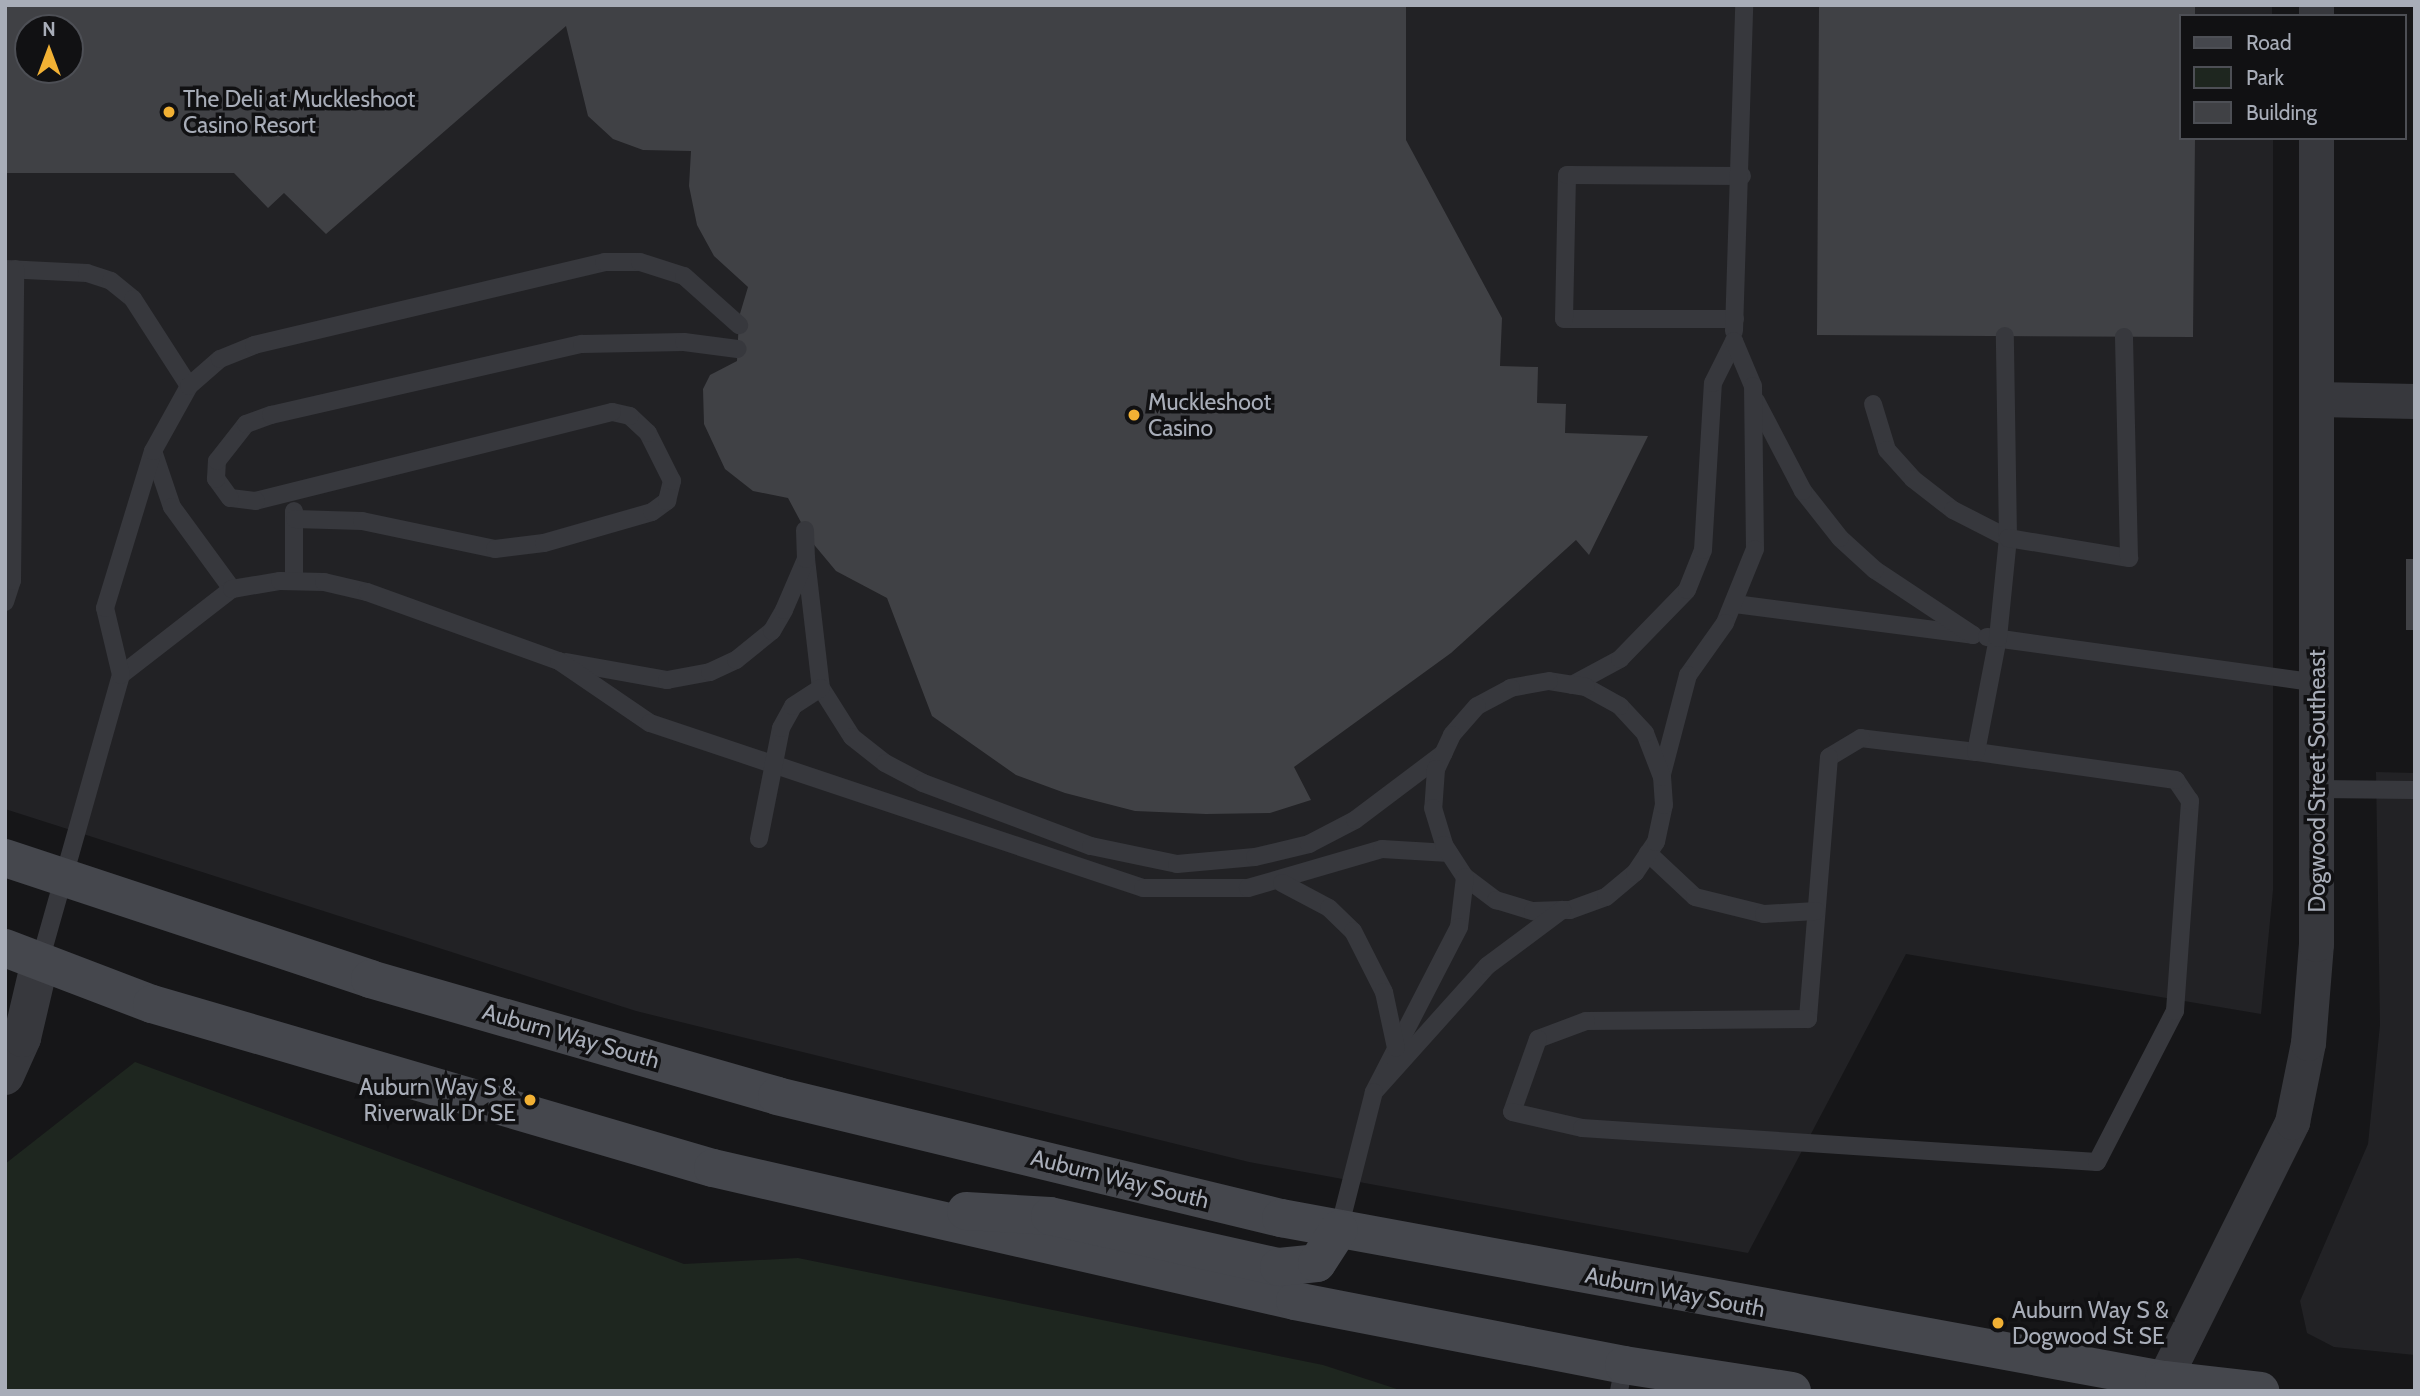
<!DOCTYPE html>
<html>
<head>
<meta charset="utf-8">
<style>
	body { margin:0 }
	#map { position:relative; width:2420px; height:1396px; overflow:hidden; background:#161618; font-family:Cabin,sans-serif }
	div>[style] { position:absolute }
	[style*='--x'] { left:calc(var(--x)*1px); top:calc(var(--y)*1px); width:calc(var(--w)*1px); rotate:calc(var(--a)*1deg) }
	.built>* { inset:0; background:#222225 }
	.green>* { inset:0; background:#1e261f }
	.building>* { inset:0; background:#404145; transform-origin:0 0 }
	.service>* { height:18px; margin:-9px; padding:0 9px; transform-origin:9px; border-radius:9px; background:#37383d }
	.minor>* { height:35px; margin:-17.5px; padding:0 17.5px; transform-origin:17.5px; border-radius:17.5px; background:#37383d }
	.tertiary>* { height:38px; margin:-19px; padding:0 19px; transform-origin:19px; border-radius:19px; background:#37383d }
	.secondary>* { height:38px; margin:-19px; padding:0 19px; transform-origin:19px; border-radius:19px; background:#45474d }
	.dots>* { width:19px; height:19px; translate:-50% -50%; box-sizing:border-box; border:4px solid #111113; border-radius:50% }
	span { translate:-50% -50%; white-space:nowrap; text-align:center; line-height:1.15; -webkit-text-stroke:7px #111113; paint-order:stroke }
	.poi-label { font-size:23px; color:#a8adb8 }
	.left { translate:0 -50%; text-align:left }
	.right { translate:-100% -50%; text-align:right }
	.street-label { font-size:23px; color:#a8adb8 }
	.frame { position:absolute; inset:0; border:7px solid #a8adb8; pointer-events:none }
	.legend { position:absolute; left:2179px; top:14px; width:228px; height:126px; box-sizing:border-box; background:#111113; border:2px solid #4d4f55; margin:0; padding:9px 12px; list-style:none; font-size:21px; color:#a8adb8 }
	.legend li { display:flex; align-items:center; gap:14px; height:35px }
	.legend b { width:35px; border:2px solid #4d4f55 }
	.north { position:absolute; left:14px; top:14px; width:70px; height:70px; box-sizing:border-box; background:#111113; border:2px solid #4d4f55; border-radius:50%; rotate:0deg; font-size:19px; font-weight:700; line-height:28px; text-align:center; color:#a8adb8 }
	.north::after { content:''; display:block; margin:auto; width:24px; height:32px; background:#f2b134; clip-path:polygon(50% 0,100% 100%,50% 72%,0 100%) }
</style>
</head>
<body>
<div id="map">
	<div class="built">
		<div style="clip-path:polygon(evenodd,5px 5px,2272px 5px,2272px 16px,2180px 16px,2180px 138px,2273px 138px,2273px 890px,2261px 1014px,1906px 954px,1748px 1253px,1249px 1162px,636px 1011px,5px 809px,5px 5px,28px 28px,70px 28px,70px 70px,28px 70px,28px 28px)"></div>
		<div style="clip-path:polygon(2376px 772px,2415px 773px,2415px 1355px,2334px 1347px,2307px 1333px,2300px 1301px,2368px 1144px,2380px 1025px)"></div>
	</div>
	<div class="green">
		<div style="clip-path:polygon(135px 1062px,684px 1264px,798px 1258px,1323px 1365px,1403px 1391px,5px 1391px,5px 1164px)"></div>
	</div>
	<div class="building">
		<div style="clip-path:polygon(evenodd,5px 5px,1406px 5px,1406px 140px,1502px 318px,1500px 366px,1538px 367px,1537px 403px,1566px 404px,1565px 433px,1648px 436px,1589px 555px,1576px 540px,1451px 653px,1294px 767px,1311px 800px,1270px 813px,1206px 814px,1135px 811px,1065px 793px,1016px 775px,932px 716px,887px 598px,836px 571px,811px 541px,788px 498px,753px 491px,725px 469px,704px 424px,703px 389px,710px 375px,737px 361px,739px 317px,748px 287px,714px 256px,697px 225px,689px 186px,691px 151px,643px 150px,613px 139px,588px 116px,566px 26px,326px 234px,284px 193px,268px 208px,234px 173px,5px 173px,5px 5px,28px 28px,70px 28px,70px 70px,28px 70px,28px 28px)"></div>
		<div style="clip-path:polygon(1819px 5px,2195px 5px,2195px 16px,2180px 16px,2180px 138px,2195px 138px,2193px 337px,1817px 335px)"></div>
		<div style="left:2406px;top:559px;width:9px;height:71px"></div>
	</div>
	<div class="service">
		<div style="--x:5;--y:269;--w:82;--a:2.8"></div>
		<div style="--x:87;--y:273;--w:25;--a:18"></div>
		<div style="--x:111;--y:281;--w:28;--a:39"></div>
		<div style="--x:133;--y:299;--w:103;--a:57.2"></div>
		<div style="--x:1735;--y:319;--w:171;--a:180"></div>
		<div style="--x:1564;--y:319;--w:144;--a:-88.8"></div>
		<div style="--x:1567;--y:175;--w:175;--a:0.3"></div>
		<div style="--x:1734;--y:331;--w:326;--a:-88.2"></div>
		<div style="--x:1873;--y:404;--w:48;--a:73.1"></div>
		<div style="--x:1887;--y:450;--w:39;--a:48"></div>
		<div style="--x:1913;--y:479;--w:51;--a:37.8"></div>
		<div style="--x:1953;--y:510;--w:62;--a:27"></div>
		<div style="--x:2008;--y:538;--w:202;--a:-90.9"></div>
		<div style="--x:153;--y:451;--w:59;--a:71.3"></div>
		<div style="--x:172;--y:507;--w:102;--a:53.8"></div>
		<div style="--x:294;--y:511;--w:70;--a:90"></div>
		<div style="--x:295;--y:519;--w:67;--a:1.7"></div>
		<div style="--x:362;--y:521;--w:136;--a:11.9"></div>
		<div style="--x:495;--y:549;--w:49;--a:-7"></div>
		<div style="--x:544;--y:543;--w:112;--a:-16"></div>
		<div style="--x:652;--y:512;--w:19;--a:-36"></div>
		<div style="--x:667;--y:501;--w:21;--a:-76"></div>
		<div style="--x:672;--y:481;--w:54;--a:-116.6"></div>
		<div style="--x:648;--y:433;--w:25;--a:-137"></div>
		<div style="--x:630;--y:416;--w:18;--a:-167"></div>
		<div style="--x:612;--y:412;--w:367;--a:166"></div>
		<div style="--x:256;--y:501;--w:26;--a:-173"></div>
		<div style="--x:230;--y:498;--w:24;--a:-126"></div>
		<div style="--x:216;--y:479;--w:18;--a:-87"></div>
		<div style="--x:217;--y:461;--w:47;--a:-51.9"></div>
		<div style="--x:246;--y:424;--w:27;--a:-20"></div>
		<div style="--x:271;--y:415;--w:319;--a:-12.9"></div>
		<div style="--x:582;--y:344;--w:102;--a:-1.1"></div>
		<div style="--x:684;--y:342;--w:54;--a:7.4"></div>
		<div style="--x:806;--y:559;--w:130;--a:83.4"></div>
		<div style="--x:821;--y:688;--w:58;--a:57.7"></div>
		<div style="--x:852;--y:737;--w:42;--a:38.2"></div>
		<div style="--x:885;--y:763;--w:43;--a:27.8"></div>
		<div style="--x:923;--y:783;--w:179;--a:20.6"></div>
		<div style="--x:1091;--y:846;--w:88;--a:11.8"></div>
		<div style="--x:1177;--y:864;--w:78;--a:-5.1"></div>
		<div style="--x:1255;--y:857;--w:56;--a:-13.5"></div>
		<div style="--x:1309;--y:844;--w:52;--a:-27.6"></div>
		<div style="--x:1355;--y:820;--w:111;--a:-37"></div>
		<div style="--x:5;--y:602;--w:22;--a:-72"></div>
		<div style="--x:12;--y:581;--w:312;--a:-89.4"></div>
		<div style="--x:1735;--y:604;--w:240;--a:7.4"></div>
		<div style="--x:1973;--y:635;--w:118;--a:-146.4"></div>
		<div style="--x:1875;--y:570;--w:47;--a:-137.6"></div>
		<div style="--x:1840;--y:538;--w:60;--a:-128.2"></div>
		<div style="--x:1803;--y:491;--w:102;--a:-117.6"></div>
		<div style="--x:1987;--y:637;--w:333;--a:7.9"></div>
		<div style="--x:566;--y:662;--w:103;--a:10.1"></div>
		<div style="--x:667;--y:680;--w:44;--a:-10.5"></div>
		<div style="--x:710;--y:672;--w:29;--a:-25"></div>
		<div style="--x:736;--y:660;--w:46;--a:-38.9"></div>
		<div style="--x:772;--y:631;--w:24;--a:-60"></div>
		<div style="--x:784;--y:610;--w:56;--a:-66.7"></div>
		<div style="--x:806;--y:559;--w:29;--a:-92"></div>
		<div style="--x:121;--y:675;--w:140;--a:-37.8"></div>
		<div style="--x:232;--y:589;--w:49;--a:-9.5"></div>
		<div style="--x:280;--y:581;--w:44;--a:1.3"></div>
		<div style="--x:324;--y:582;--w:44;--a:13.1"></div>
		<div style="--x:367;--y:592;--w:204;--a:19.8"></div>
		<div style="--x:559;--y:661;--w:110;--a:34.3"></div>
		<div style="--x:650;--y:723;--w:520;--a:18.5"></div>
		<div style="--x:1143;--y:888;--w:105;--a:0"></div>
		<div style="--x:1248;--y:888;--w:140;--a:-16.2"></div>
		<div style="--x:1382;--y:849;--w:67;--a:3.4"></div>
		<div style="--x:1572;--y:685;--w:55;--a:-28.4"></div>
		<div style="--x:1620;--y:659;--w:96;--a:-45.8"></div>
		<div style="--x:1687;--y:590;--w:43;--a:-68.2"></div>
		<div style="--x:1703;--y:550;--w:167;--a:-86.6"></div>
		<div style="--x:1713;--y:383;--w:47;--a:-63.4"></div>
		<div style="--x:1734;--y:341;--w:49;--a:67.1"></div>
		<div style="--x:1753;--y:386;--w:163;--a:89.3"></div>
		<div style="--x:1755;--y:549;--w:80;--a:112.1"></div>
		<div style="--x:1725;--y:623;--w:64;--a:125.4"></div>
		<div style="--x:1688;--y:675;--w:102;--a:104.7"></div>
		<div style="--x:1976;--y:752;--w:116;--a:-173.1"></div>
		<div style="--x:1861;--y:738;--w:37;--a:149"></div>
		<div style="--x:1829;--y:757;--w:263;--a:94.6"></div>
		<div style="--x:1808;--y:1019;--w:222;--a:179.5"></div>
		<div style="--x:1586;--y:1021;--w:51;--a:159.4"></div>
		<div style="--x:1538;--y:1039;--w:77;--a:109.6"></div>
		<div style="--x:1512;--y:1112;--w:72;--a:12.9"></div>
		<div style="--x:1582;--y:1128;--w:516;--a:3.78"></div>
		<div style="--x:2097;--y:1162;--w:170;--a:-62.7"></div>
		<div style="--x:2175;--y:1011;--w:211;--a:-85.9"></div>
		<div style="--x:2190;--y:801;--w:25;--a:-124"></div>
		<div style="--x:2176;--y:780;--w:202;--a:-172"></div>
		<div style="--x:1976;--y:752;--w:116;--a:-79.1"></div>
		<div style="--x:1998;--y:638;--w:100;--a:-84.3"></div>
		<div style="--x:2008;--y:538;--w:123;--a:9.4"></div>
		<div style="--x:2129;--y:558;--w:221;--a:-91.3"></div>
		<div style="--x:2317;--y:789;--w:98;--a:0.6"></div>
		<div style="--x:759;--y:839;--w:113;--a:-78.8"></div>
		<div style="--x:781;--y:728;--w:25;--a:-61"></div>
		<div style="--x:793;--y:706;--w:33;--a:-33"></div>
		<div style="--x:1648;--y:853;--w:64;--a:43.1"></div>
		<div style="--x:1695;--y:897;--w:71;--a:13.8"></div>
		<div style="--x:1764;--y:914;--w:52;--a:-3.3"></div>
		<div style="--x:1465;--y:877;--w:39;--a:37"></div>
		<div style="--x:1496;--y:900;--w:39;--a:17"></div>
		<div style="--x:1533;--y:911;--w:29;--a:-2"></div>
		<div style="--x:1562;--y:910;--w:8;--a:0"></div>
		<div style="--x:1570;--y:910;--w:38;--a:-20"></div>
		<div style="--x:1606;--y:897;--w:38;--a:-40"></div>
		<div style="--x:1635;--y:873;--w:37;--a:-56"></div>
		<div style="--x:1656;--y:842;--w:38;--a:-78"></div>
		<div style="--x:1664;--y:805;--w:28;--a:-94"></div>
		<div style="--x:1662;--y:777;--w:47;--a:-111.1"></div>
		<div style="--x:1645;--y:733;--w:37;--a:-133"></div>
		<div style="--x:1620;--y:706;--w:39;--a:-151"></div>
		<div style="--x:1586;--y:687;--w:37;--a:-171"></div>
		<div style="--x:1549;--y:681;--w:39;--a:170"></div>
		<div style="--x:1511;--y:688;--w:38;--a:152"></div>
		<div style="--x:1477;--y:706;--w:38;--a:131"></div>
		<div style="--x:1452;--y:735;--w:38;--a:115"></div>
		<div style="--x:1436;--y:769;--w:39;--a:94"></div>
		<div style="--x:1433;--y:808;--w:39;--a:73"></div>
		<div style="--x:1444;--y:845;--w:38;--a:57"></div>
		<div style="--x:1465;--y:877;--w:50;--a:96.8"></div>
		<div style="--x:1459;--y:927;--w:186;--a:117.3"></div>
		<div style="--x:1374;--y:1092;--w:169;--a:-48.1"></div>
		<div style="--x:1487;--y:966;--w:94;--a:-36.7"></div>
		<div style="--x:1282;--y:883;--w:53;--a:28"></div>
		<div style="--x:1329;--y:908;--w:33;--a:44"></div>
		<div style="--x:1353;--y:931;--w:68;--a:63.1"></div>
		<div style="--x:1384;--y:992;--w:57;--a:77.9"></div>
		<div style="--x:40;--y:961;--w:297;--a:-74.2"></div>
		<div style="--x:121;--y:675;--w:69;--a:-103.4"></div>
		<div style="--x:105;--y:608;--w:164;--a:-73"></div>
		<div style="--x:153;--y:451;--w:74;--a:-61"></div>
		<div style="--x:189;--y:386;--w:41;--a:-41.1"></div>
		<div style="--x:220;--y:359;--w:37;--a:-22"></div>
		<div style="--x:254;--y:345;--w:360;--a:-13.3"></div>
		<div style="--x:604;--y:262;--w:36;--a:0"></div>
		<div style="--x:640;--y:262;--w:46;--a:17.7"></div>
		<div style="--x:684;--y:276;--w:74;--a:41.7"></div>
		<div style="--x:1339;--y:1229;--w:141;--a:-75.7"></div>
		<div style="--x:1619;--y:1391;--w:26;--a:-79"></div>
	</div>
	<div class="minor">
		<div style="--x:2316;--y:5;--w:11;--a:90"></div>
		<div style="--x:2317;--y:399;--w:98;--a:1.2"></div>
		<div style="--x:2158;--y:1391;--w:301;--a:-63.5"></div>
		<div style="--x:2292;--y:1122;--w:81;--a:-78.6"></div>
		<div style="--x:2308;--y:1043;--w:99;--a:-85.4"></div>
		<div style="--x:2316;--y:944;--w:806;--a:-90"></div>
	</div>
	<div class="tertiary">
		<div style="--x:5;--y:1076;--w:42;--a:-65.9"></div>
		<div style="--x:22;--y:1038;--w:79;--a:-76.8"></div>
	</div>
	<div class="secondary">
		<div style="--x:5;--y:858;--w:385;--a:18.3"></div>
		<div style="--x:370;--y:979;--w:423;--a:16"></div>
		<div style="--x:777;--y:1096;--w:519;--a:13.61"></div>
		<div style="--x:1281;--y:1218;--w:898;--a:10.4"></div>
		<div style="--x:2164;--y:1380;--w:97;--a:6.5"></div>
		<div style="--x:5;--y:948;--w:157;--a:20.9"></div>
		<div style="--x:152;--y:1004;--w:584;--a:16.3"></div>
		<div style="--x:713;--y:1168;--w:597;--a:12.87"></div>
		<div style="--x:1295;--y:1301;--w:335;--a:11"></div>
		<div style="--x:1624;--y:1365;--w:170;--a:8.8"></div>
		<div style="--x:966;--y:1211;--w:84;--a:3.4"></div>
		<div style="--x:1050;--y:1216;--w:235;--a:12.6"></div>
		<div style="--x:1279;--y:1267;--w:38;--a:-6"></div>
		<div style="--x:1317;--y:1263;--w:40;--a:-57.1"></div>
	</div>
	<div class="dots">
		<div style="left:169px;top:112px;background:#f2b134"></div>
		<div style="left:1134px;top:415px;background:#f2b134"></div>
		<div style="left:530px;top:1100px;background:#f2b134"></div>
		<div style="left:1998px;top:1323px;background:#f2b134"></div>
	</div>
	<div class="poi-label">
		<span class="left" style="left:183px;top:112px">The Deli at Muckleshoot<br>Casino Resort</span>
		<span class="left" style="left:1148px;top:415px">Muckleshoot<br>Casino</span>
		<span class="right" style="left:516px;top:1100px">Auburn Way S &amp;<br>Riverwalk Dr SE</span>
		<span class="left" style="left:2012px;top:1323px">Auburn Way S &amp;<br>Dogwood St SE</span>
	</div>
	<div class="street-label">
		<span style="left:2317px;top:781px;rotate:-90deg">Dogwood Street Southeast</span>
		<span style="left:571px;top:1036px;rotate:16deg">Auburn Way South</span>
		<span style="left:1120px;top:1179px;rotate:14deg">Auburn Way South</span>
		<span style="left:1675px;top:1292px;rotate:11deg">Auburn Way South</span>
	</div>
	<div class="frame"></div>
	<ul class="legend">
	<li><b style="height:9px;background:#45474d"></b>Road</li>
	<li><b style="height:19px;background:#1e261f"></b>Park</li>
	<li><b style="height:19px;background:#404145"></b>Building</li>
	</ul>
	<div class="north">N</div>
</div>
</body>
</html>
